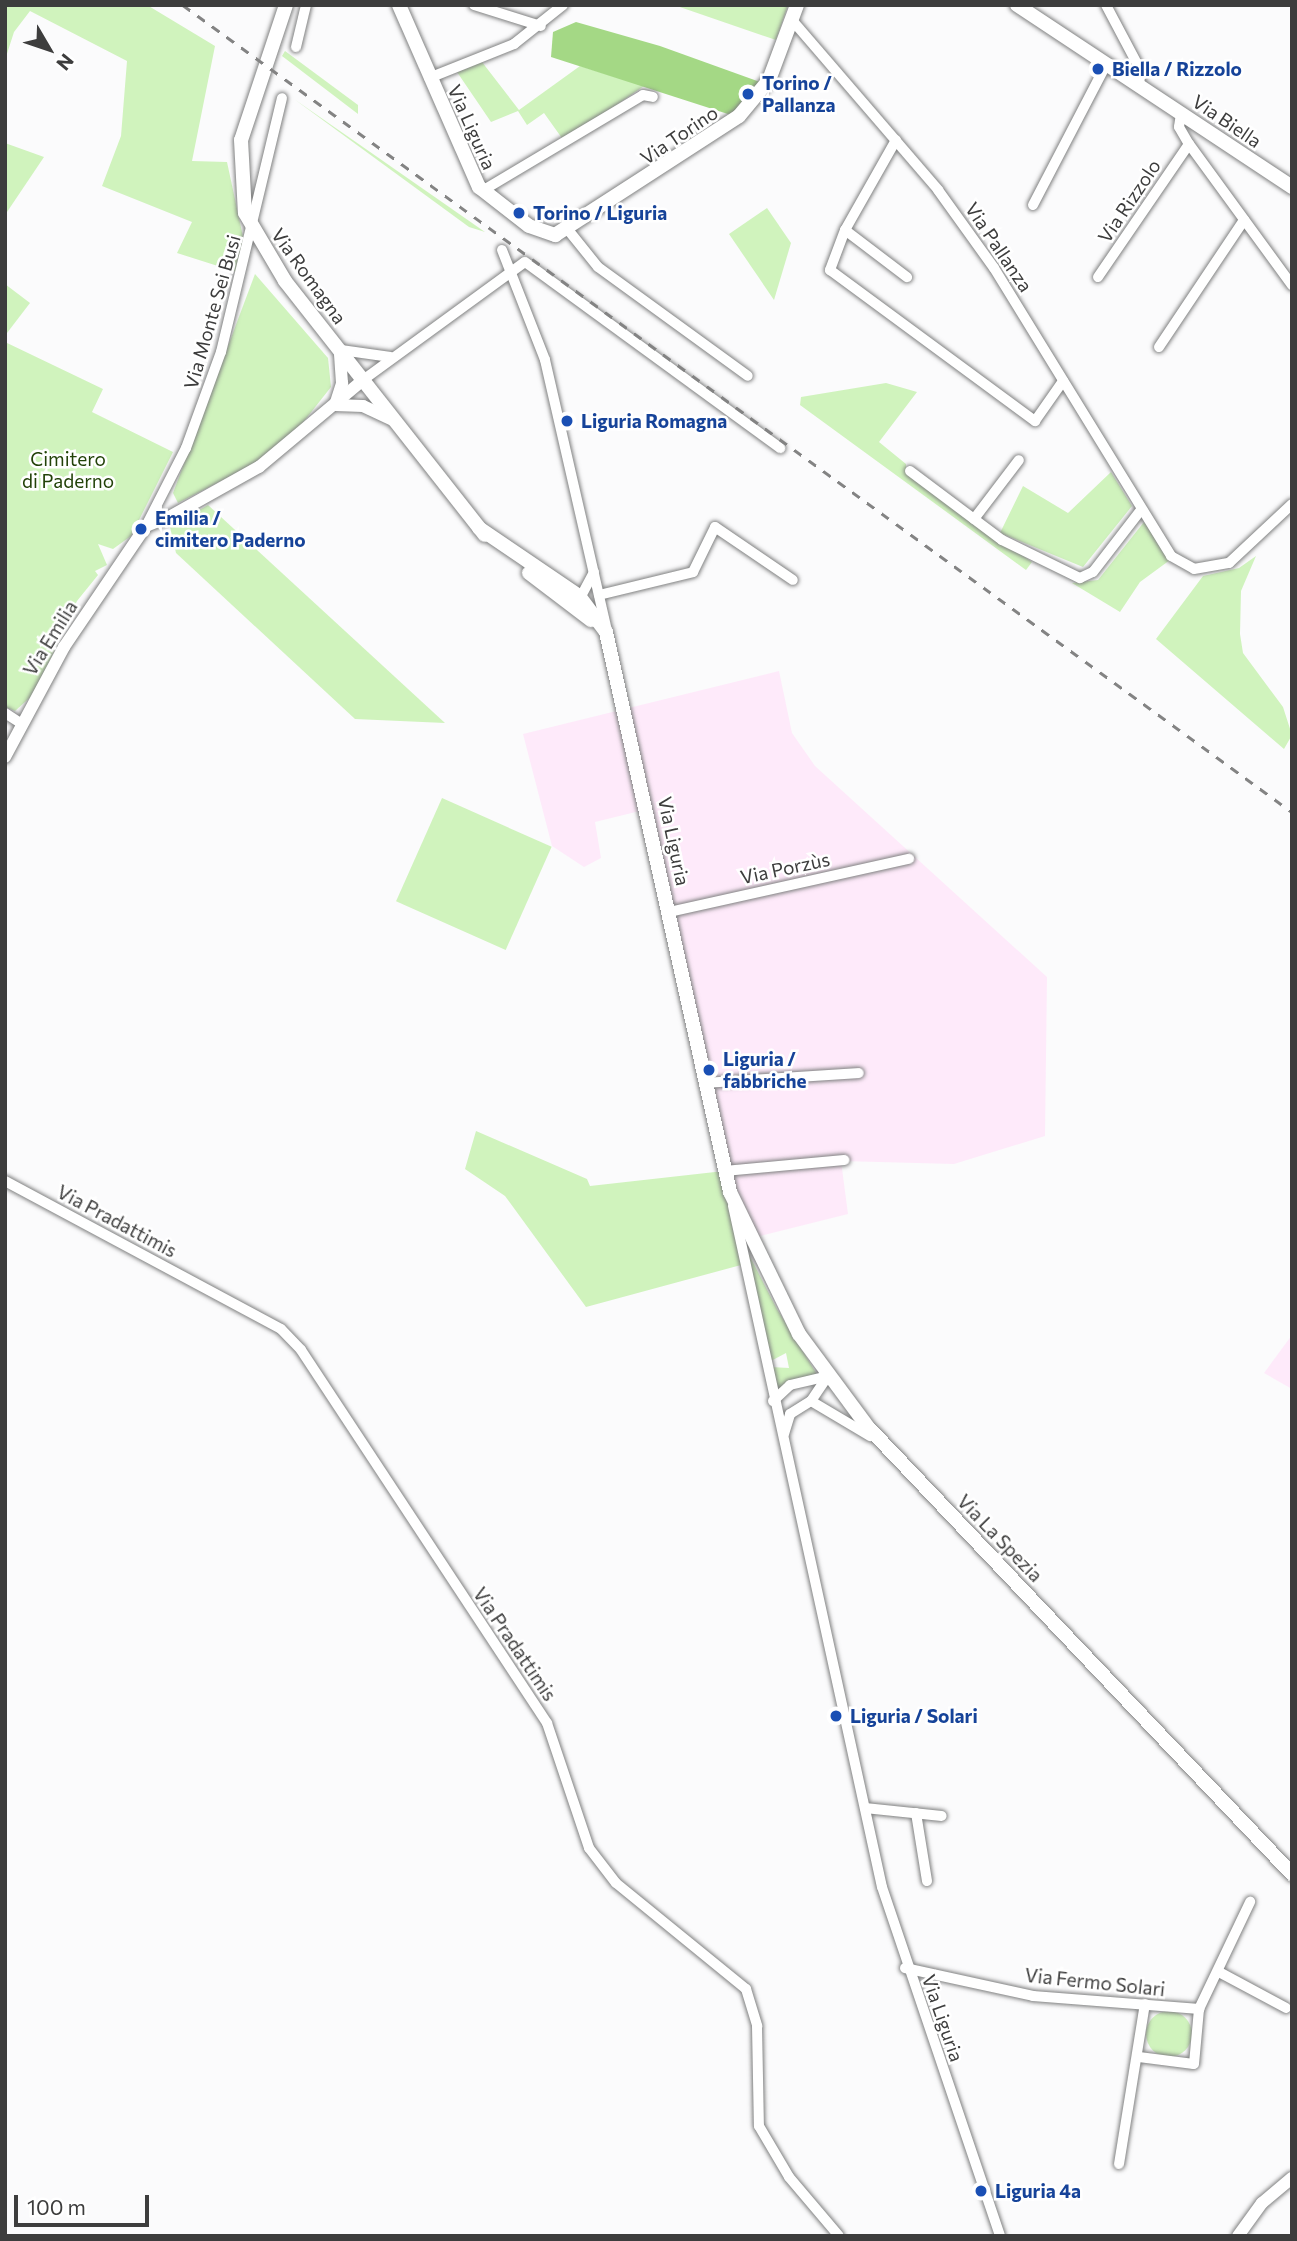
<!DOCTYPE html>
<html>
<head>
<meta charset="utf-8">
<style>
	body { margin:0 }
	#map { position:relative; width:1297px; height:2241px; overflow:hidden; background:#fbfbfc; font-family:Commissioner,sans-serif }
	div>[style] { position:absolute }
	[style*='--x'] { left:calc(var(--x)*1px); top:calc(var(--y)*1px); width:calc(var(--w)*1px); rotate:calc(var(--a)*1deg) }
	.industrial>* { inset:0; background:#feeafa }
	.green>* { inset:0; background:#d0f3bd; transform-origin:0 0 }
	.round { border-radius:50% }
	.forest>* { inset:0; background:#a4d885 }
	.roads { filter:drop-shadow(0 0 2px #808181) drop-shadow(0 0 2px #808181) }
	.minor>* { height:10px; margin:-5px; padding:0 5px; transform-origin:5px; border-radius:5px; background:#fff }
	.tertiary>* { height:12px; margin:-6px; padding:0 6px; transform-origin:6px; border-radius:6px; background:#fff }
	.secondary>* { height:14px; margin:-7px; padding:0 7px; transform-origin:7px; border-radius:7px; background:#fff }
	.rail>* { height:2.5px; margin-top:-1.25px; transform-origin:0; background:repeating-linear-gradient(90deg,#838383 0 9px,transparent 0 18px) }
	.dots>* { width:19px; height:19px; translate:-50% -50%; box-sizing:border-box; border:4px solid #fff; border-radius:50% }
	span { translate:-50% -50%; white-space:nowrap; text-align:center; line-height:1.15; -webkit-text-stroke:5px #fff; paint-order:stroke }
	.transit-label { font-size:19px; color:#164399; font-weight:700 }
	.left { translate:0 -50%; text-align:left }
	.street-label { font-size:19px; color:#3d3d3d }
	.park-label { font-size:19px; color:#224208 }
	.frame { position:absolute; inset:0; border:7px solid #3d3d3d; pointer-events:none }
	.north { position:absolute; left:14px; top:14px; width:70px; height:70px; -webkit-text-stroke:5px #fff; paint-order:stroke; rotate:129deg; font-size:19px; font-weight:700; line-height:28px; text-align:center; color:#3d3d3d }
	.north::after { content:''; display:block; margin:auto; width:24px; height:32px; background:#3d3d3d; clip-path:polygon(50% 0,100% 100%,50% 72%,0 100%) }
	.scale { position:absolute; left:14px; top:2195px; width:135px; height:32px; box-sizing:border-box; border:4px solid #3d3d3d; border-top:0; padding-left:9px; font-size:21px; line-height:24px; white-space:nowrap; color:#3d3d3d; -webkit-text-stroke:5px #fff; paint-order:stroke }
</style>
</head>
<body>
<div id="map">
	<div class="industrial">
		<div style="clip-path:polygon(779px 671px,792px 733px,815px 766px,1047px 977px,1045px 1136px,954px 1164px,841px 1161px,848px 1214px,756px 1237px,730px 1175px,652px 808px,595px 822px,601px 858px,584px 867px,552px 846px,523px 734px)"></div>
		<div style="clip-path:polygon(1292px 1335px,1292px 1389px,1264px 1373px)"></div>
	</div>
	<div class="green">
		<div style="clip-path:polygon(5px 5px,147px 5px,215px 46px,192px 161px,227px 162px,248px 260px,243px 274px,177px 253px,192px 222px,102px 186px,121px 136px,127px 61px,30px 11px,14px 32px,5px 60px)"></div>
		<div style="clip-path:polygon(674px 5px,788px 5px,776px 40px)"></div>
		<div style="clip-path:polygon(285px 51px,358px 105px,358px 114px,282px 56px)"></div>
		<div style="clip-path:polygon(482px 62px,519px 110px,580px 66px,644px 86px,564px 141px,544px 113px,527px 125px,518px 111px,491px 122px,457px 72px)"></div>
		<div style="clip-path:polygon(294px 99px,485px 232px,469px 227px)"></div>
		<div style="clip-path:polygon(5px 143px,44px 157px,5px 215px)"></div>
		<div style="clip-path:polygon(767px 208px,791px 243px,774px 300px,729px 234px)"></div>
		<div style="clip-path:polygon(255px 274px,328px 358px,331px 387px,301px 425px,256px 463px,178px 503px,173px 493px)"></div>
		<div style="clip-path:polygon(5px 284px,30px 303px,7px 333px,5px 332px)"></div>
		<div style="clip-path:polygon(5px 342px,103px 389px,92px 412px,173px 452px,131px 536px,113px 549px,98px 544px,107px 565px,95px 571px,98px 575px,77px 601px,35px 693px,15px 711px,5px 707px)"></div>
		<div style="clip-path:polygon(886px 383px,917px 392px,879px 442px,906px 464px,906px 474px,1032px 562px,1026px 570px,800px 405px,801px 397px)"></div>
		<div style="clip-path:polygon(1111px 472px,1132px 506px,1083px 567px,1000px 533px,1023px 486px,1068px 513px)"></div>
		<div style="clip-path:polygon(208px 505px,445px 723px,355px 719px,176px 553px,170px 527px)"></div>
		<div style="clip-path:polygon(1144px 522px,1170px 560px,1140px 582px,1120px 612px,1072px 583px,1098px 580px)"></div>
		<div style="clip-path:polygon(1256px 556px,1241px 591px,1240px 634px,1243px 653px,1283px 707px,1292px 735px,1284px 749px,1156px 639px,1203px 576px,1239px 568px)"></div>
		<div style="left:442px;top:798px;width:120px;height:113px;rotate:24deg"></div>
		<div style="clip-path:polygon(476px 1131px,587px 1179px,590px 1186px,724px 1171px,741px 1265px,586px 1307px,505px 1196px,465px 1169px)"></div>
		<div style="clip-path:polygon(743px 1243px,777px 1309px,818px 1376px,775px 1391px,770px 1367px,789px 1368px,786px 1353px,769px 1362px)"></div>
		<div class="round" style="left:1146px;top:2011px;width:46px;height:46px"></div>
	</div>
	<div class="forest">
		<div style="clip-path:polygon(576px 22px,660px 46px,760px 82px,731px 115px,551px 57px,553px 32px)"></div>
	</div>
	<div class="roads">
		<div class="minor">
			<div style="--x:474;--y:5;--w:70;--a:17.4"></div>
			<div style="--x:1106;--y:5;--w:75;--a:62.1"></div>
			<div style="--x:1141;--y:71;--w:13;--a:99"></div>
			<div style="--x:792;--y:20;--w:224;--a:49.3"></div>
			<div style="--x:938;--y:190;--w:96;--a:54.3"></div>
			<div style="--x:994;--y:268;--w:338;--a:58.4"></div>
			<div style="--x:1171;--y:556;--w:26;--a:29"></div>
			<div style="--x:1194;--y:569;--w:36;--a:-10"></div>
			<div style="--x:1229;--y:563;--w:86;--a:-43.1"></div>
			<div style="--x:296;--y:47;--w:43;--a:-76.6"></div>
			<div style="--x:429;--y:78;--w:92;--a:-21.8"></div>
			<div style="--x:514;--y:44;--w:63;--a:-38.5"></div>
			<div style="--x:1181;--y:114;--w:13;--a:99"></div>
			<div style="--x:1179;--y:127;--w:20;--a:60"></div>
			<div style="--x:1189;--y:144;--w:175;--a:53.9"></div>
			<div style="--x:896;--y:140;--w:103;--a:119.5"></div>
			<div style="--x:845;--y:230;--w:78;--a:37.2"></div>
			<div style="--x:482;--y:191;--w:187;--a:-30.8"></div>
			<div style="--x:643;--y:95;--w:10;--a:11"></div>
			<div style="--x:1033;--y:205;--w:160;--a:-62.5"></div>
			<div style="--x:845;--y:230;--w:43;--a:110.6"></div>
			<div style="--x:830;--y:270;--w:255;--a:36.4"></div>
			<div style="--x:1035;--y:421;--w:49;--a:-55"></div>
			<div style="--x:569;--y:231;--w:46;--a:51.1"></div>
			<div style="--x:598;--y:267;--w:185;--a:36"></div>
			<div style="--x:502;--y:250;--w:118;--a:68.6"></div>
			<div style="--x:545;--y:360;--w:278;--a:77.1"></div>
			<div style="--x:1098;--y:277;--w:161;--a:-55.6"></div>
			<div style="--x:1159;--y:347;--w:153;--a:-56.2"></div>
			<div style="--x:341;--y:350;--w:50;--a:8"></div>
			<div style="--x:363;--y:380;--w:200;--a:-36.1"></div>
			<div style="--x:525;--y:262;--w:316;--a:36.1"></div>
			<div style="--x:910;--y:471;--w:115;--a:36.9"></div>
			<div style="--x:1002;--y:540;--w:87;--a:26"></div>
			<div style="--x:1080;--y:578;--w:14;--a:-25"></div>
			<div style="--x:1093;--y:572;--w:78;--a:-52.3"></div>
			<div style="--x:974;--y:519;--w:74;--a:-52.7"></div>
			<div style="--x:146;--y:526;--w:88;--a:-62.9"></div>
			<div style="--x:186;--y:448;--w:102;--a:-70"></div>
			<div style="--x:221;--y:352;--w:261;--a:-76.5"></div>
			<div style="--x:599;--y:595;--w:97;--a:-13.7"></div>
			<div style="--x:693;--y:572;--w:50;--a:-63.9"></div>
			<div style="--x:715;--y:527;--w:94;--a:34.2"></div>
			<div style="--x:578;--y:602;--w:34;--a:-62"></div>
			<div style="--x:5;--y:713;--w:20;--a:33"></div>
			<div style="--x:669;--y:912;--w:246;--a:-12.5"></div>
			<div style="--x:705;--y:1083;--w:154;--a:-3.7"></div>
			<div style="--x:724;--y:1171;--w:121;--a:-5.2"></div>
			<div style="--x:5;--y:1181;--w:313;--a:28.2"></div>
			<div style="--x:281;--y:1329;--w:29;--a:46"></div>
			<div style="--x:301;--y:1350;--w:447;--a:56.6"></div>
			<div style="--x:547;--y:1723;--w:132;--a:71.4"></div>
			<div style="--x:589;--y:1848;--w:44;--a:52.4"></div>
			<div style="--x:616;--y:1883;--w:168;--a:39.2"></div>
			<div style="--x:746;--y:1989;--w:39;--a:73"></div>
			<div style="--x:757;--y:2026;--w:100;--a:88.9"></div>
			<div style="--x:759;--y:2126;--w:59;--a:59.5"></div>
			<div style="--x:789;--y:2177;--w:77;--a:49.7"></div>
			<div style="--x:733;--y:1206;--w:697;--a:77.66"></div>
			<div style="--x:882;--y:1887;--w:368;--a:71.3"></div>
			<div style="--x:773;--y:1401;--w:23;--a:-43"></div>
			<div style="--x:790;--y:1385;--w:39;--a:-13"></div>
			<div style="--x:811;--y:1401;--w:69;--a:30.7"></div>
			<div style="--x:784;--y:1434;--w:21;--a:-73"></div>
			<div style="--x:790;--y:1414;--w:25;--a:-32"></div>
			<div style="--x:811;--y:1401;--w:30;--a:-56"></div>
			<div style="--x:865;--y:1808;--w:77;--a:5.9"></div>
			<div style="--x:916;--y:1813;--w:69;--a:80.8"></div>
			<div style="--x:905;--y:1968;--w:131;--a:12.3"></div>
			<div style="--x:1033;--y:1996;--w:167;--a:4.5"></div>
			<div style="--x:1199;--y:2009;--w:119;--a:-64.5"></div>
			<div style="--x:1219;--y:1972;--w:76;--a:28.2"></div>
			<div style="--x:1139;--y:2057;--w:55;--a:7.3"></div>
			<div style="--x:1194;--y:2064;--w:55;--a:-84.8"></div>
			<div style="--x:1119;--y:2164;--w:162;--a:-80.8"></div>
		</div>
		<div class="tertiary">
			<div style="--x:336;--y:402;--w:20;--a:-72"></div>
			<div style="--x:342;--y:383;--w:32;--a:-94"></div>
			<div style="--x:335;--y:405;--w:28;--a:2"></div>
			<div style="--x:363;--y:406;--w:33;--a:25"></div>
			<div style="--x:164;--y:520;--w:109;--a:-29.2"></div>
			<div style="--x:259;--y:467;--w:136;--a:-39.9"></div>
			<div style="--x:5;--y:757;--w:125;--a:-61.8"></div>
			<div style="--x:64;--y:647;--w:146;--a:-55.9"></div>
			<div style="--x:146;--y:526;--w:24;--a:-22"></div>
			<div style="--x:1238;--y:2236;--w:41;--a:-54"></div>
			<div style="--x:1262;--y:2203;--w:39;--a:-40"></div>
		</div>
		<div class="secondary">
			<div style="--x:286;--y:5;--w:142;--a:108.4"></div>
			<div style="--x:241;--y:140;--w:73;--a:86.9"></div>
			<div style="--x:245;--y:213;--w:79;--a:59.5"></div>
			<div style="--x:285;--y:281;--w:323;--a:51.8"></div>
			<div style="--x:399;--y:5;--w:199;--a:66.3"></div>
			<div style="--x:479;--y:187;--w:63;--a:38"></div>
			<div style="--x:529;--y:226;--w:28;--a:19"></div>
			<div style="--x:555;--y:235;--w:219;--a:-32.9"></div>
			<div style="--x:739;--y:116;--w:47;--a:-50.2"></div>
			<div style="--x:769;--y:80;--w:80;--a:-69.5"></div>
			<div style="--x:1017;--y:5;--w:330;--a:33.5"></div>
			<div style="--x:479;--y:528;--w:121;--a:34.2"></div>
			<div style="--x:579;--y:596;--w:45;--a:53.1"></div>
			<div style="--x:606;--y:632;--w:574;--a:77.51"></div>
			<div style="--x:730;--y:1192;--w:158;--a:64.1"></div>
			<div style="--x:799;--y:1334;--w:114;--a:53.5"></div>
			<div style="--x:867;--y:1426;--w:618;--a:46.51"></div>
			<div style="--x:529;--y:573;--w:78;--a:37.2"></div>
		</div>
	</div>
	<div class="rail">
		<div style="--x:183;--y:5;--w:1372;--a:36.04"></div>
	</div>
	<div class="dots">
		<div style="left:1098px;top:69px;background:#1a4fb4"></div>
		<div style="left:748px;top:94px;background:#1a4fb4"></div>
		<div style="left:519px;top:213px;background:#1a4fb4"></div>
		<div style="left:567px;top:421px;background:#1a4fb4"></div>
		<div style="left:141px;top:529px;background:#1a4fb4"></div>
		<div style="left:709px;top:1070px;background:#1a4fb4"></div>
		<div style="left:836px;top:1716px;background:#1a4fb4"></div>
		<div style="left:981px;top:2191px;background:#1a4fb4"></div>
	</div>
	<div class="transit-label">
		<span class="left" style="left:1112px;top:69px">Biella / Rizzolo</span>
		<span class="left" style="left:762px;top:94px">Torino /<br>Pallanza</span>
		<span class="left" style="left:533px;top:213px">Torino / Liguria</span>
		<span class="left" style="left:581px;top:421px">Liguria Romagna</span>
		<span class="left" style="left:155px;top:529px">Emilia /<br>cimitero Paderno</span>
		<span class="left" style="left:723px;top:1070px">Liguria /<br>fabbriche</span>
		<span class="left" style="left:850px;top:1716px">Liguria / Solari</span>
		<span class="left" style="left:995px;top:2191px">Liguria 4a</span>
	</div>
	<div class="street-label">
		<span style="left:1227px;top:121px;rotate:34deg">Via Biella</span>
		<span style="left:472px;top:127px;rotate:66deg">Via Liguria</span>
		<span style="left:679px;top:135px;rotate:-34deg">Via Torino</span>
		<span style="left:1129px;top:201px;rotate:-56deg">Via Rizzolo</span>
		<span style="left:999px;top:247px;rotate:56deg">Via Pallanza</span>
		<span style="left:309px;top:276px;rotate:54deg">Via Romagna</span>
		<span style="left:212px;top:312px;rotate:-74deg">Via Monte Sei Busi</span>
		<span style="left:50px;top:638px;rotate:-58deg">Via Emilia</span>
		<span style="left:674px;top:841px;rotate:78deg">Via Liguria</span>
		<span style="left:785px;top:868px;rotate:-12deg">Via Porzùs</span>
		<span style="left:117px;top:1221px;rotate:28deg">Via Pradattimis</span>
		<span style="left:1000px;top:1538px;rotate:46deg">Via La Spezia</span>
		<span style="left:515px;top:1644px;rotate:56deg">Via Pradattimis</span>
		<span style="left:1095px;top:1982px;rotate:6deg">Via Fermo Solari</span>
		<span style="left:943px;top:2018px;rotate:71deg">Via Liguria</span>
	</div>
	<div class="park-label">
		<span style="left:68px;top:470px">Cimitero<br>di Paderno</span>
	</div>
	<div class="frame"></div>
	<div class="north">N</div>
	<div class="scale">100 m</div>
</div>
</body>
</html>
